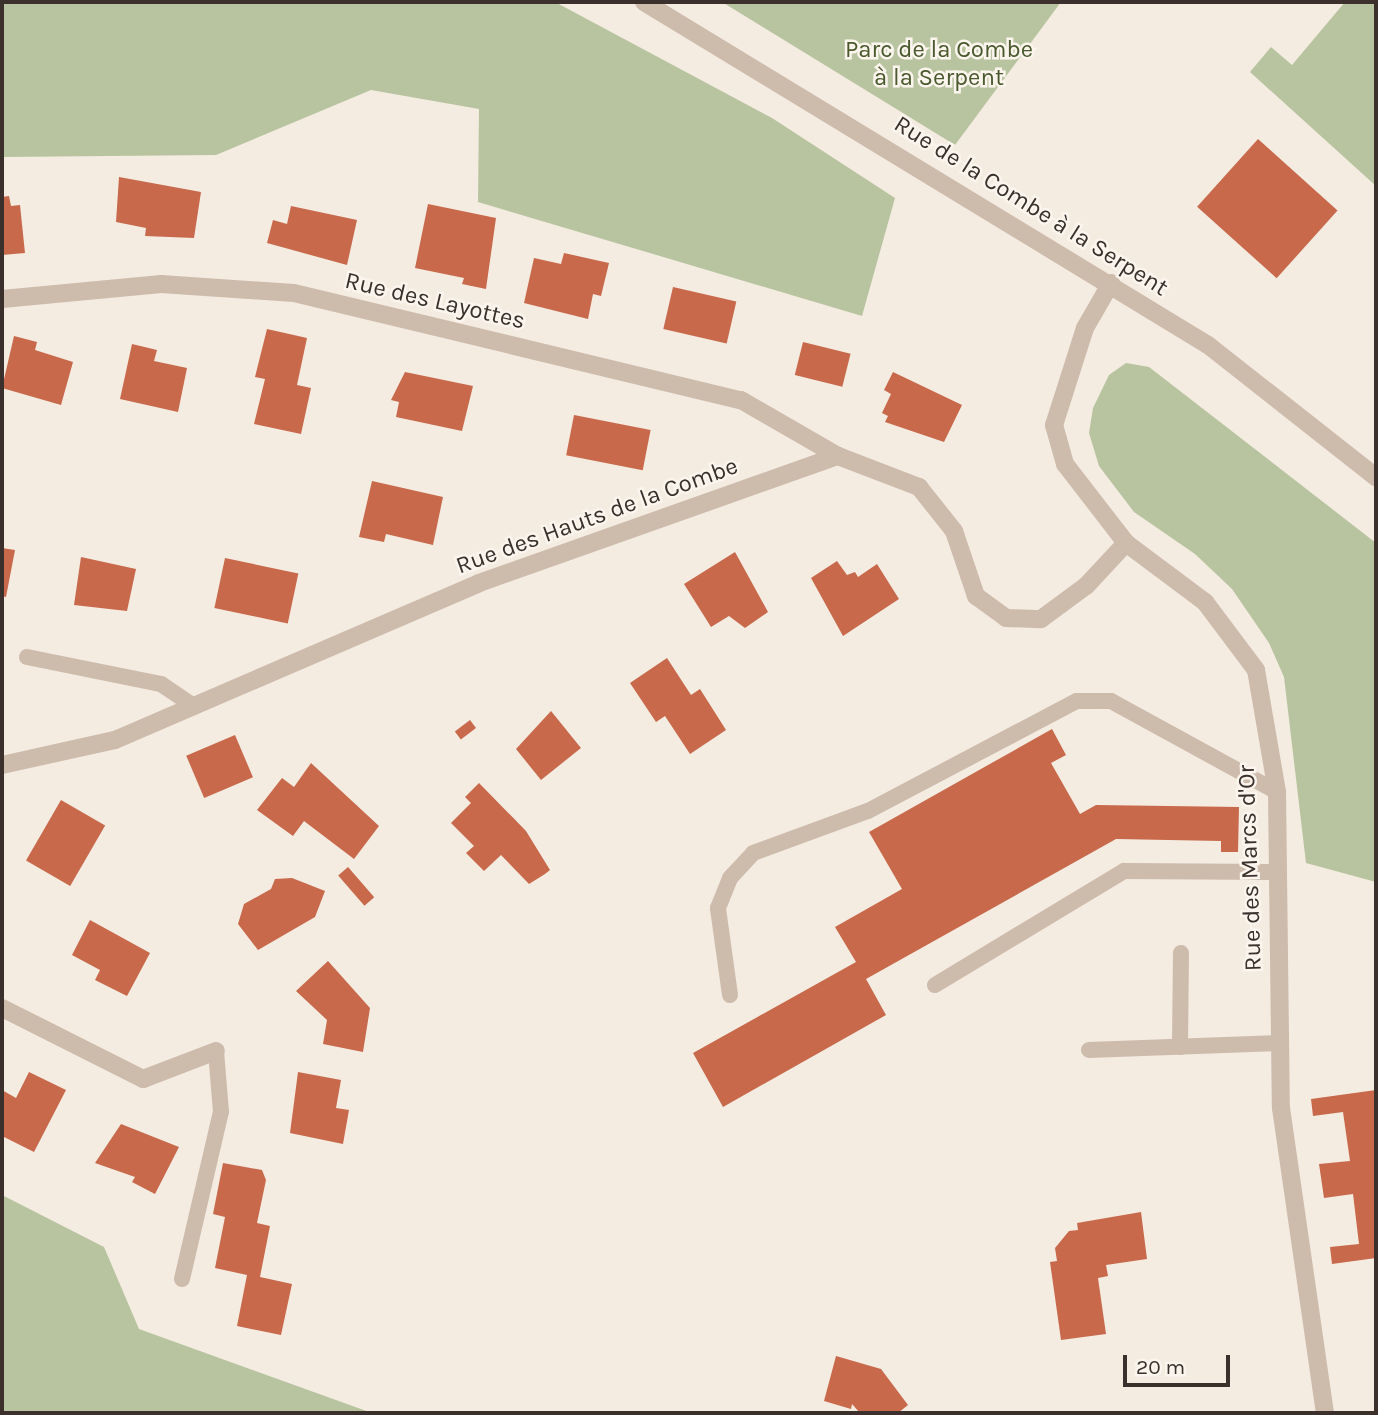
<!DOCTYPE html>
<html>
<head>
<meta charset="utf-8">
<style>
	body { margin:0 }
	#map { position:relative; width:1378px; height:1415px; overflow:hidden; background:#f4ebe1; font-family:Karla,sans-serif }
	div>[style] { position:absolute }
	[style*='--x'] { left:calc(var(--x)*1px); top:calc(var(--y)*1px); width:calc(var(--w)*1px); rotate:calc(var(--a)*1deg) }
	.green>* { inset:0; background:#b8c4a0 }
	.building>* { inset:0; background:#c8694b; transform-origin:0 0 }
	.service>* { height:16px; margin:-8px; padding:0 8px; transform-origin:8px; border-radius:8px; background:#cdbbac }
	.minor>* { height:18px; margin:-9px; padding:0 9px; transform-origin:9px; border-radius:9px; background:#cdbbac }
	span { translate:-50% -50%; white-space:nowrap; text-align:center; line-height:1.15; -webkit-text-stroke:5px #fbf5ee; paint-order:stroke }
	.park-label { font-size:24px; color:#4a5a2e }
	.street-label { font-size:24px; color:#3b302b }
	.frame { position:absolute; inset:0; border:4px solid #3b302b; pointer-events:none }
	.scale { position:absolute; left:1123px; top:1355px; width:107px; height:32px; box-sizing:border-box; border:4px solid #3b302b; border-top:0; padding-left:9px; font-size:21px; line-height:24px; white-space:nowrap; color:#3b302b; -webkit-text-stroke:5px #fbf5ee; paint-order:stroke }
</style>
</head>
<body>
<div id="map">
	<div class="green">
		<div style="clip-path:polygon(2px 2px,555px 2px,772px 118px,895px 198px,862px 316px,478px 202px,479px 109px,371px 90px,216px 155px,2px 157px)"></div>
		<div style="clip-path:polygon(722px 2px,1061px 2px,955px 145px)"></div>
		<div style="clip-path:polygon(1345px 2px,1376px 2px,1376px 186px,1250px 72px,1271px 47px,1292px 65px)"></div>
		<div style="clip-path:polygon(1126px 363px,1149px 367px,1376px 543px,1376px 882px,1306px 863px,1284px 677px,1269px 643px,1232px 589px,1195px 554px,1134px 512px,1099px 466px,1089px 433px,1093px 408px,1109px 375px)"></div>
		<div style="clip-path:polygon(2px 1195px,104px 1247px,139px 1329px,372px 1413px,2px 1413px)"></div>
	</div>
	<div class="building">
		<div style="left:1258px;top:139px;width:107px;height:91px;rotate:42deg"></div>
		<div style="clip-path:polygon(119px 177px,201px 192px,194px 238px,145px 236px,146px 228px,116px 222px)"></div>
		<div style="clip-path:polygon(9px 196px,11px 206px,20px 205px,25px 253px,2px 255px,2px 197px)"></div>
		<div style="clip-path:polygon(428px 204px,496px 218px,486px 289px,462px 284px,464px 278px,415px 268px)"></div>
		<div style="clip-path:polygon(291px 206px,357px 220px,347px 265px,267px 243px,273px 220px,287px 224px)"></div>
		<div style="clip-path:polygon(564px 253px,609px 263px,601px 296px,593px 294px,588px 319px,524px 303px,534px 258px,561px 264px)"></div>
		<div style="left:673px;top:287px;width:65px;height:43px;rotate:13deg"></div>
		<div style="clip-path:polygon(267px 329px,307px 338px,297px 385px,311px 388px,301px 434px,254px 424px,265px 379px,255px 377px)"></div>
		<div style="clip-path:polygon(14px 336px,37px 342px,35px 350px,73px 362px,61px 405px,2px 388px)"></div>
		<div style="left:803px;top:342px;width:49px;height:34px;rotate:14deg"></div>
		<div style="clip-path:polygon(132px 344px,157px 350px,154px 361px,187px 368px,178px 412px,120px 399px)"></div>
		<div style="clip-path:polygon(405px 372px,473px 386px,462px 431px,396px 417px,399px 402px,391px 400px)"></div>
		<div style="clip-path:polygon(893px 372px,962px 405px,944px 442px,885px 422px,888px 416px,882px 413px,891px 394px,884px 390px)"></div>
		<div style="left:574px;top:415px;width:78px;height:41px;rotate:11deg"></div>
		<div style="clip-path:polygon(372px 481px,443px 497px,433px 545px,386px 534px,384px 542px,359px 537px)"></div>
		<div style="clip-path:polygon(2px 548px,15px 550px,6px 597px,2px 596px)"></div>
		<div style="clip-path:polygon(735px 552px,768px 612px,745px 628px,729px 616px,711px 627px,684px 584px)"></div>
		<div style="clip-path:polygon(81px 557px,136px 569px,127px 611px,74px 605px)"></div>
		<div style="left:225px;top:558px;width:75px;height:51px;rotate:12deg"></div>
		<div style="clip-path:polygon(837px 561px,847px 575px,855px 572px,858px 577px,877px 564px,899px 599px,843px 636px,811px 578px)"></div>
		<div style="clip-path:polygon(667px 658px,691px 695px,700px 689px,726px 730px,690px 754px,665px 716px,656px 722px,630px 683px)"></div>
		<div style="clip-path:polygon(551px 711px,581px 748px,541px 780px,516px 749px)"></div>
		<div style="left:470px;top:720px;width:10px;height:19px;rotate:53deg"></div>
		<div style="clip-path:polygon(1052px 729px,1066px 755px,1051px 763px,1080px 814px,1096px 805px,1239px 807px,1238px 852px,1221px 852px,1221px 841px,1116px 839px,866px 979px,886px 1015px,723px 1107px,693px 1053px,856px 962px,835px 927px,902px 889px,869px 832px)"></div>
		<div style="left:235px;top:735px;width:46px;height:53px;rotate:67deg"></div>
		<div style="clip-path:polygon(311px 763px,379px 826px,354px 859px,304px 821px,293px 836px,257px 810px,282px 778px,294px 787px)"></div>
		<div style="clip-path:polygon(479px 783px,526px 831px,550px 870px,545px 874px,529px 884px,501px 855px,484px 871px,466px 853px,474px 846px,451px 823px,471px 803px,465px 797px)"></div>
		<div style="left:61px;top:800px;width:51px;height:70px;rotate:30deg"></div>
		<div style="left:348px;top:867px;width:40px;height:13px;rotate:49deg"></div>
		<div style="clip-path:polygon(292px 878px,325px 891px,315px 917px,258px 950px,238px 924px,244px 904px,271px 889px,275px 879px)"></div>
		<div style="clip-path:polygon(90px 920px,150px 953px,127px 996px,95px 980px,100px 970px,72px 955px)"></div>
		<div style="clip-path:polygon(328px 961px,370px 1008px,363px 1052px,323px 1044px,327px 1020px,296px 991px)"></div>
		<div style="clip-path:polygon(29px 1072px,66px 1090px,34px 1152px,2px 1136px,2px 1090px,16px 1098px)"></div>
		<div style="clip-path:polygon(298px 1072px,341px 1080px,336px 1108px,349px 1110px,343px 1144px,290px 1133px)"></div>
		<div style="clip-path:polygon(1376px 1090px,1376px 1258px,1332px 1264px,1330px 1247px,1359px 1244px,1353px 1194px,1324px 1198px,1319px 1164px,1350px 1161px,1343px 1112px,1313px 1116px,1311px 1099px)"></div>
		<div style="clip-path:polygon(121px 1124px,179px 1147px,155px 1194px,132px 1182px,135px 1177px,95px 1163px)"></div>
		<div style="clip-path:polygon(223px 1163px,262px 1170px,266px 1180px,257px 1223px,270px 1226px,260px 1277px,292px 1284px,281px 1335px,237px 1326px,247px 1275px,215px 1268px,225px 1217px,213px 1214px)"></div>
		<div style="clip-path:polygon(1141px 1212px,1147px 1259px,1106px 1265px,1108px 1276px,1098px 1278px,1106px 1334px,1061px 1340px,1050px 1262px,1057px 1261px,1055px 1248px,1069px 1231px,1078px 1230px,1077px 1223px)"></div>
		<div style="clip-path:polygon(836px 1356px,881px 1369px,908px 1405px,898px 1413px,860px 1413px,852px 1404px,851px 1409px,824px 1401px)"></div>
	</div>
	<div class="service">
		<div style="--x:27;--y:657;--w:137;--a:11.4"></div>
		<div style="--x:161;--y:684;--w:40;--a:34"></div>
		<div style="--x:935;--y:985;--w:221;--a:-31.1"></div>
		<div style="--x:1124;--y:871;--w:153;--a:0.4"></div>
		<div style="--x:730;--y:995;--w:88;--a:-97.9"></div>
		<div style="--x:718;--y:908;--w:32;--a:-68"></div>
		<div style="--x:730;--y:878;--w:34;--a:-47"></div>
		<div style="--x:753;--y:853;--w:122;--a:-20.1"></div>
		<div style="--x:868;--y:811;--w:236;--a:-27.8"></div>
		<div style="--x:1077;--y:701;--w:34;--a:0"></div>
		<div style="--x:1111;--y:701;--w:189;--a:28.7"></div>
		<div style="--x:1180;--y:1047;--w:94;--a:-89.4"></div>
		<div style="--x:1089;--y:1050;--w:192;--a:-2.1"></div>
		<div style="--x:182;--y:1279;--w:171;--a:-76.9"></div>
		<div style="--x:221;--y:1112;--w:61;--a:-94.7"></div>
	</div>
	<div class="minor">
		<div style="--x:644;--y:2;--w:660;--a:31.31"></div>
		<div style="--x:1208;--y:345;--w:214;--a:38.2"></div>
		<div style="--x:1111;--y:283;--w:52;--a:120"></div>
		<div style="--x:1085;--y:328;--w:102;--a:107.7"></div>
		<div style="--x:1054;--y:425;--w:41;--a:74.2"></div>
		<div style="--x:1065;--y:464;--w:100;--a:52.3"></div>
		<div style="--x:1126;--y:543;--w:99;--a:36.8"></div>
		<div style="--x:1205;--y:602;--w:85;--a:53.1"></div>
		<div style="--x:1256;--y:670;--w:124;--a:80.2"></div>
		<div style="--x:1277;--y:792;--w:316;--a:89.3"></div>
		<div style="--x:1281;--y:1108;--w:308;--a:81.8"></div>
		<div style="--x:2;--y:299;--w:160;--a:-5.4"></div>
		<div style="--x:161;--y:284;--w:133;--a:3.9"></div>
		<div style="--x:294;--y:293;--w:460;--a:13.5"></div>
		<div style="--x:741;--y:400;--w:112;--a:30"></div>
		<div style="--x:2;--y:765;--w:116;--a:-12.5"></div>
		<div style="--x:115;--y:740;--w:396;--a:-23.3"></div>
		<div style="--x:479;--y:583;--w:381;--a:-19.5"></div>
		<div style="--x:838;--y:456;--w:87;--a:20.9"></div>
		<div style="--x:919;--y:487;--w:56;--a:51.5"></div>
		<div style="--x:954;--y:531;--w:69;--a:71.3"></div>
		<div style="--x:976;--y:596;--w:37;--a:36"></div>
		<div style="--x:1006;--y:618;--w:35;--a:2"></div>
		<div style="--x:1041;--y:619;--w:56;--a:-36.3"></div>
		<div style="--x:1086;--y:586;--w:59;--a:-47.1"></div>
		<div style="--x:2;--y:1008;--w:158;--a:26.7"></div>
		<div style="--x:143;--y:1079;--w:78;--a:-21"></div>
	</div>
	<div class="park-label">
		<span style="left:939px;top:64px">Parc de la Combe<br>à la Serpent</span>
	</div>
	<div class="street-label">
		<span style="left:1031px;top:206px;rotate:32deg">Rue de la Combe à la Serpent</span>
		<span style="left:435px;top:301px;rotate:13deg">Rue des Layottes</span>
		<span style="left:597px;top:516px;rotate:-20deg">Rue des Hauts de la Combe</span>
		<span style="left:1250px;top:868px;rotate:-92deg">Rue des Marcs d'Or</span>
	</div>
	<div class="frame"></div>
	<div class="scale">20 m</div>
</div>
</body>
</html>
